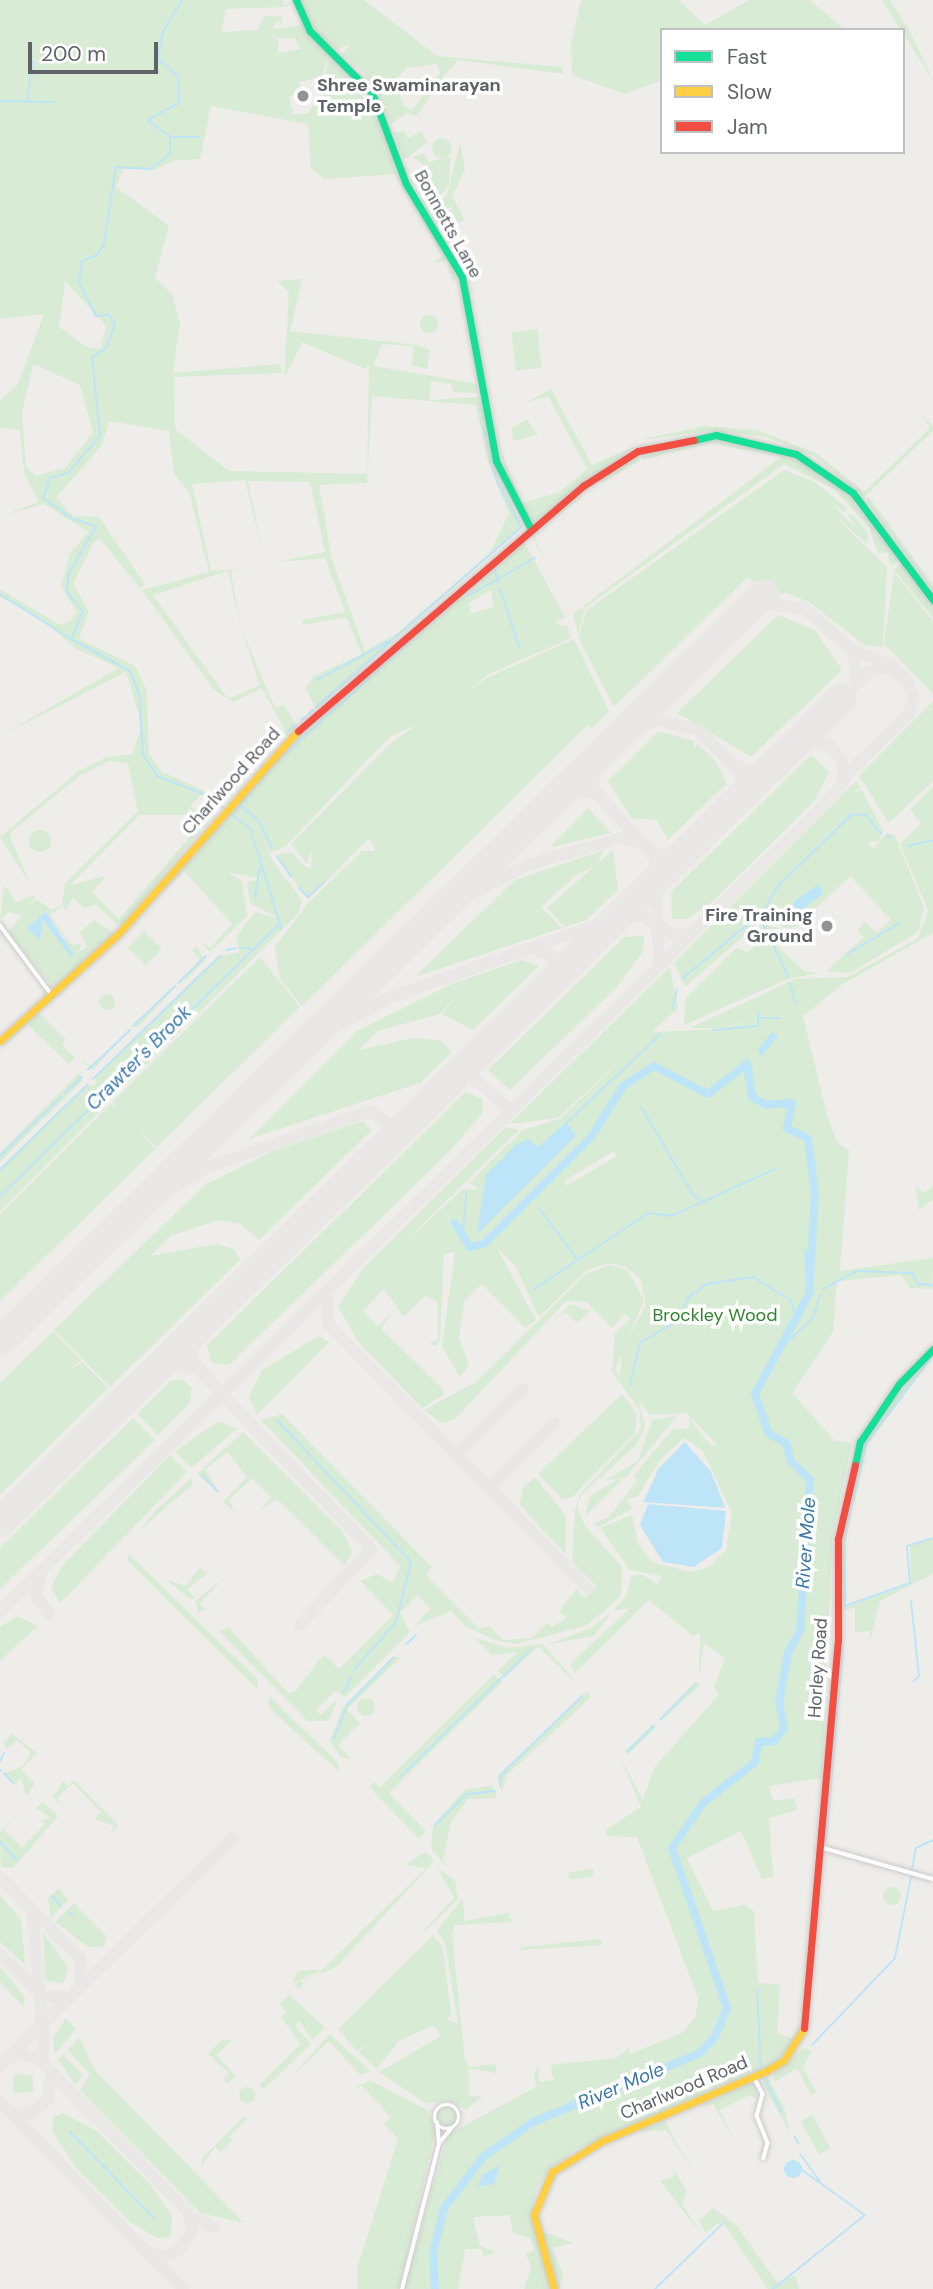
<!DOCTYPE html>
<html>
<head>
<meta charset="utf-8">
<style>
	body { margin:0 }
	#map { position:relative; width:933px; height:2289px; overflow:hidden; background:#efede9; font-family:"DM Sans",sans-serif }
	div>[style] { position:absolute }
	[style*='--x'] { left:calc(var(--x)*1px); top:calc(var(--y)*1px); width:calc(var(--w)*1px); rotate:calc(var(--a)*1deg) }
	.green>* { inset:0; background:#d8ebd4; transform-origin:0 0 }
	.round { border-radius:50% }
	.water>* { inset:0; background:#bee4f8 }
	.stream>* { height:2px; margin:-1px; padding:0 1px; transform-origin:1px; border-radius:1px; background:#bee4f8 }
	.river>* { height:8px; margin:-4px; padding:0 4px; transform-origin:4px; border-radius:4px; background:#bee4f8 }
	.taxiway>* { height:12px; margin:-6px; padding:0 6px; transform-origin:6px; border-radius:6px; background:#eae8e6 }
	.runway>* { height:30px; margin:-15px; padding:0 15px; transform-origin:15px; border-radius:15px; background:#eae8e6 }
	.roads { filter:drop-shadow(0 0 2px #cacaca) drop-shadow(0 0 2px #cacaca) }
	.street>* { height:3.5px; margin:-1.75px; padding:0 1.75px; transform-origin:1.75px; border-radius:1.75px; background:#fdfcfc }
	.street>.ring { margin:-1.75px; padding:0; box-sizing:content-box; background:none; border:3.5px solid #fdfcfc; border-radius:50% }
	.fast>* { height:7px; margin:-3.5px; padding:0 3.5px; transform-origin:3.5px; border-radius:3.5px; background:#16e098 }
	.slow>* { height:7px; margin:-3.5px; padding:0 3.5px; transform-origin:3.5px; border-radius:3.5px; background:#ffcf43 }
	.jam>* { height:7px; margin:-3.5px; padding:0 3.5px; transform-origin:3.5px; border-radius:3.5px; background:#f24e42 }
	.dots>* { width:19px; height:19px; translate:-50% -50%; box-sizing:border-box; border:4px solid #fff; border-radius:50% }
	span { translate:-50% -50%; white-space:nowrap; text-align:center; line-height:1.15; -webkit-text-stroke:7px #fff; paint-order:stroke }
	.poi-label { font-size:18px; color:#5e6368; font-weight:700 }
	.left { translate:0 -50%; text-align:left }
	.right { translate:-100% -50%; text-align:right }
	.street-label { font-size:18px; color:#5e6368 }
	.park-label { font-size:18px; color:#328530 }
	.water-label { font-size:19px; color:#3977a6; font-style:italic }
	.legend { position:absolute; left:660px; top:28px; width:245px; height:126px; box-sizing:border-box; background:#fff; border:2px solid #bfc1c3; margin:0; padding:9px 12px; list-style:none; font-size:21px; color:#5e6368 }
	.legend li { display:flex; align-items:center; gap:14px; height:35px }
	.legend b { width:35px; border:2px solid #bfc1c3 }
	.scale { position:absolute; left:28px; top:42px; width:130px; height:32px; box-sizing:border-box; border:4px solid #5e6368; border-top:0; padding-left:9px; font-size:21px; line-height:24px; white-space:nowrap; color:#5e6368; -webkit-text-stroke:5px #fff; paint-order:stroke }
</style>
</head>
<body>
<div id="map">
	<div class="green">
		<div style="clip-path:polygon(evenodd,0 0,283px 0,284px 6px,292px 1px,287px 7px,226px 9px,221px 32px,258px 30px,264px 16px,281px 16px,282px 25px,277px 20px,273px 29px,303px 25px,371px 94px,405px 189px,458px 279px,452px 281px,447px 261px,434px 263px,442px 256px,395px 174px,324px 179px,311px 168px,308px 124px,211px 106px,200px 159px,175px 160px,152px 171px,124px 167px,116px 187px,169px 226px,155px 278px,172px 294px,180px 323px,173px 373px,280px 364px,282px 373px,174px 377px,175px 429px,229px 471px,367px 474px,369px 365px,365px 369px,302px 342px,284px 379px,289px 292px,277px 281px,302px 279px,290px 331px,417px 345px,430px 350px,427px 369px,412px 365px,413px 346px,382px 344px,373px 366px,478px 384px,476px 393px,453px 392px,451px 384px,431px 381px,429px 400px,480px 397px,494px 460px,522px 528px,316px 709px,305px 688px,314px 676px,362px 654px,346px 617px,303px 625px,302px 620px,345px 612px,325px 558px,277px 562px,325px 552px,310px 482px,248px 481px,264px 558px,245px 480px,192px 484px,211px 571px,238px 569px,231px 571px,240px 625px,228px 571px,153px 595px,228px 699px,260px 685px,241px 628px,275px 708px,284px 705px,296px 725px,263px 757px,285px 730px,262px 688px,233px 702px,214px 690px,142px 590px,209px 572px,189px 492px,174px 474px,169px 431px,109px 421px,102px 445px,56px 498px,73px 516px,99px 517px,145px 585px,140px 588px,100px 539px,93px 543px,73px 584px,89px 611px,79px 639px,135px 666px,147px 691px,149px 754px,162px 772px,223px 799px,260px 759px,217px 811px,201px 795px,190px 807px,212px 817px,120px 927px,96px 905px,84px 908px,73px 898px,66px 911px,62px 906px,50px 915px,72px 945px,82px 944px,78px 953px,87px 947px,80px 932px,94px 920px,114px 933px,54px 989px,8px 932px,36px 899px,52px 910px,62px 905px,65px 883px,138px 811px,128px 763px,109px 761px,79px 776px,9px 834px,30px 884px,0 837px,79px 771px,107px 757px,133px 754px,142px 725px,126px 672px,0 736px,119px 668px,76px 649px,42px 619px,0 597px,0 589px,60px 625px,70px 621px,77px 612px,61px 587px,70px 553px,89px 532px,44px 504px,0 516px,39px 502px,24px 473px,20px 430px,0 428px,0 401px,18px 384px,44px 314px,0 319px,0 0,270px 31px,279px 39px,294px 38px,301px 49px,278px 53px,279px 42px,270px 31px,0 0,328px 54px,323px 100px,319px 96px,308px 113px,293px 115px,289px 97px,302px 88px,298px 82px,322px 77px,328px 54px,0 0,65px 281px,106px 326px,101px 349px,87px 347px,59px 327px,65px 281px,0 0,33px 364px,80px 385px,93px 433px,65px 468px,36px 476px,26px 467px,22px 413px,33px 364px,0 0,372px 396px,476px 405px,488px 462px,509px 513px,490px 553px,396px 634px,365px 651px,332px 560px,319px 485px,367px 483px,372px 396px,0 0,139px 815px,188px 815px,199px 826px,119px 919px,92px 892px,106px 876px,70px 885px,139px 815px,0 0,46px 912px,65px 938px,62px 944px,43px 920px,41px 940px,26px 928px,46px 912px)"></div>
		<div style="clip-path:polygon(evenodd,299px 0,364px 0,437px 56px,561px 67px,564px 74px,458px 60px,442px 78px,444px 97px,434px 90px,417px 116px,407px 113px,391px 124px,362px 71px,342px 54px,351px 45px,336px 49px,317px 36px,299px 0,437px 64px,440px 73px,412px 110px,404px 106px,394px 80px,407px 68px,437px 64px)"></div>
		<div style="clip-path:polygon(581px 0,678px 0,705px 25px,749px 0,810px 0,845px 30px,662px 30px,662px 80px,625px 94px,572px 75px,571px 45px)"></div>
		<div style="clip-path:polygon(882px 0,890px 0,910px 31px,933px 81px)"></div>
		<div style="clip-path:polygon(404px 131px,409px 138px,421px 131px,427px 142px,404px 160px,394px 133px)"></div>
		<div class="round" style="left:432px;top:138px;width:20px;height:20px"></div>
		<div style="clip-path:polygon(460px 142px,465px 170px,452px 196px,465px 220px,440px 234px,456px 224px,449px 211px,454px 207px,438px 211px,438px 230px,418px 196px,430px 206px,447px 196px)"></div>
		<div style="clip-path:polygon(423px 153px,429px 162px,451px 156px,449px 186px,434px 201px,424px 188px,433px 173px,413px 157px)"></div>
		<div class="round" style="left:420px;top:315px;width:18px;height:18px"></div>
		<div style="left:537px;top:329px;width:39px;height:26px;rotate:83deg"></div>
		<div style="clip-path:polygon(551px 389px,592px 465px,636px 446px,533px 523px,509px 486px,498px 442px,522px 503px,560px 492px,587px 469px,548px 396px,525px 403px)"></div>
		<div style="clip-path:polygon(922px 415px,933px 426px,933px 431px,864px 497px,814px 456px,766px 437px,711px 431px,640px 440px,703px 426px,757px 430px,816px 453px,864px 492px,930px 428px)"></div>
		<div style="clip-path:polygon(527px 419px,537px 435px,513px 441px,512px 428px)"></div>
		<div style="clip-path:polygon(711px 437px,794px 455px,839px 483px,899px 561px,890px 566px,888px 552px,878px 554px,869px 528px,834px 489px,784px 464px,585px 608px,578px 633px,573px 614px,781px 457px,710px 443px,643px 460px,640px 452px)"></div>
		<div style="clip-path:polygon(636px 454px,640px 461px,601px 483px,601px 476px)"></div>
		<div style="clip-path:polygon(784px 470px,815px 482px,847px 508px,846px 513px,832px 504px,856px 528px,847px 514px,854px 516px,868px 533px,867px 544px,826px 508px,887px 567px,883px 647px,864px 645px,809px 602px,787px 593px,767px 596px,748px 577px,614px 707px,578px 637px,587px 610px)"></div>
		<div style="clip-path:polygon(594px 486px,534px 536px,549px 569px,531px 534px)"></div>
		<div style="clip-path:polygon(869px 497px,933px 585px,933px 591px,866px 500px)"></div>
		<div style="clip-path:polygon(evenodd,523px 540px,565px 617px,555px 623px,568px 627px,571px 638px,491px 673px,429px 719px,389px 737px,286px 846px,270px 853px,262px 836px,273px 862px,302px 900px,298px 914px,112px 1099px,100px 1092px,108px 1103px,0 1211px,0 1168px,84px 1086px,95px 1085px,96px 1075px,217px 957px,239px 952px,236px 937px,255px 912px,280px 919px,250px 903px,247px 882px,262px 879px,228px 872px,242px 881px,247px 916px,210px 952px,201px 942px,210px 948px,232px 924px,184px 871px,130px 925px,276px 755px,523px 540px,491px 590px,493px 607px,471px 614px,469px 603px,491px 590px)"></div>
		<div style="clip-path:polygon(901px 563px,933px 603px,933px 618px,894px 570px)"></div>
		<div style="clip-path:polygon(894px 572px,933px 621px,933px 694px,884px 644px)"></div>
		<div style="clip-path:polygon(778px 615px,815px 630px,842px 670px,751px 757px,677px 713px)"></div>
		<div style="clip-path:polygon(574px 639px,609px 712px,592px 728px,588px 725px,302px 1006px,280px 979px,275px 947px,308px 903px,362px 851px,375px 851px,374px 844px,368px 839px,308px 900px,276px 855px,292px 852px,303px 865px,311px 869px,312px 849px,307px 864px,291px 844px,393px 741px,487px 678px)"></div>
		<div style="clip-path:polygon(933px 701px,933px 781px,889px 823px,859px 776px)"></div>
		<div style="clip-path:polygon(659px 731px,694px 741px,694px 748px,698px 744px,716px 762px,727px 783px,668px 840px,657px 820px,631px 818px,608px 781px)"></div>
		<div style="clip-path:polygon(811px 755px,829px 772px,814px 801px,712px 902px,687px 919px,672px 919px,671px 892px)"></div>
		<div style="clip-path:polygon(856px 781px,861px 788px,853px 792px,862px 790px,883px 830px,879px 841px,869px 842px,873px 850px,862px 865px,796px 927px,785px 928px,766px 916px,685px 987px,674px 963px)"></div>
		<div style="clip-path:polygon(evenodd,933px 786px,933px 933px,843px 984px,803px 1016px,827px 1116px,837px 1142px,849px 1150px,840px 1271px,933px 1258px,932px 1289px,910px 1288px,901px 1275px,837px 1281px,833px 1332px,792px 1393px,835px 1441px,852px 1443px,832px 1539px,822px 1778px,769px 1786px,773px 1801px,794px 1798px,797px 1810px,769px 1818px,773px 1877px,762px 1879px,741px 1831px,687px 1858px,713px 1911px,745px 1905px,754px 1911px,758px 1983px,780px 1985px,777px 2033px,793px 2039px,801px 2021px,801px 2032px,779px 2061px,577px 2149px,550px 2169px,537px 2188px,531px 2217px,535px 2228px,573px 2243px,552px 2248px,563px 2273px,559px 2289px,524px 2289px,531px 2267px,526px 2254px,535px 2250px,530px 2238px,513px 2233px,510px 2215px,473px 2217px,480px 2246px,496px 2252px,484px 2256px,481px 2249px,465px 2249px,458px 2289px,404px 2289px,448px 2134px,536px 2087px,534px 2073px,539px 2066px,539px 2082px,554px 2080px,550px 2065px,616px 2058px,629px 2048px,630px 2054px,682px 2033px,696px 2016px,698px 1998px,637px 1837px,607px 1836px,606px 1830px,641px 1807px,620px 1757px,643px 1800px,654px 1768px,719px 1694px,714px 1687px,725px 1658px,704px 1643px,699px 1676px,700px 1633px,693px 1636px,649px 1600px,575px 1673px,570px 1664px,630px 1608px,613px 1611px,627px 1595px,631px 1576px,641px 1574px,657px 1584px,662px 1576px,630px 1570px,600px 1528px,632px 1515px,638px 1544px,652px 1562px,691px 1572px,709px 1567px,726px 1550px,732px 1514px,703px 1451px,684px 1438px,660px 1460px,638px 1496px,627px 1499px,632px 1509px,598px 1527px,594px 1523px,609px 1517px,636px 1482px,640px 1489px,634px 1475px,672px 1430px,690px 1428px,689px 1418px,712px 1447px,717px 1444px,686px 1413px,650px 1415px,620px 1379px,622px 1350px,646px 1305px,640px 1278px,626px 1267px,610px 1263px,587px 1270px,539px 1317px,515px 1265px,497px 1248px,536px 1320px,525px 1328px,482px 1284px,464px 1301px,459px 1338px,469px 1365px,460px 1377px,442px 1347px,455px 1252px,444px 1254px,440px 1340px,436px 1346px,429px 1344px,438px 1339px,438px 1302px,425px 1296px,404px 1317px,384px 1289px,363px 1311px,378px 1326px,392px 1312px,381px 1329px,441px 1387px,445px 1394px,422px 1408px,360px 1344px,338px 1307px,364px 1267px,506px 1127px,519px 1130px,395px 1251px,463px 1189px,480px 1190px,469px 1183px,523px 1130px,560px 1119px,651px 1032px,725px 1029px,751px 1017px,724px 1028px,690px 1028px,795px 979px,848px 977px,918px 938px,928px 910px,900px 844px,921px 824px,910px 810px,933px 786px,614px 1151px,617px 1156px,566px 1186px,564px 1181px,614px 1151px)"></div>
		<div style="clip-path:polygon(588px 808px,611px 833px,552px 847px,552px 845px)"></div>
		<div class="round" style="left:29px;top:830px;width:22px;height:22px"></div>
		<div style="clip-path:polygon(886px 833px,895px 835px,924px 908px,918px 932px,850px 973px,826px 971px,864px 937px,857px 930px,865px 922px,877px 933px,891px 920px,851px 877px)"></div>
		<div style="clip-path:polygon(604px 850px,596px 866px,577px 874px,541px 907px,562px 928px,415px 977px,515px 880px)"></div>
		<div style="clip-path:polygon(613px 850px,618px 890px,586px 920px,565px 927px,547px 908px)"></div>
		<div style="clip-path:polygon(4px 885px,16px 902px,36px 895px,23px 916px,9px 912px,1px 919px,6px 929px,0 922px)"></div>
		<div style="clip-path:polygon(763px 924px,778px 928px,770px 932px,778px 947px,804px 971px,818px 973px,788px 979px,684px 1025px,685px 999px,736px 948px,746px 952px,756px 946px,760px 941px,754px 932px)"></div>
		<div style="left:144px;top:931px;width:25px;height:23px;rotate:45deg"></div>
		<div style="clip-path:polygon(644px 936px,643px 952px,617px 987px,510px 1090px,488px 1070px,624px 937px)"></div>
		<div style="clip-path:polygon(197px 946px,205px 961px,179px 986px,200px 959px,192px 950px)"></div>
		<div style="clip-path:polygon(260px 957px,300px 1007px,157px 1147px,136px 1127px,155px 1149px,0 1301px,0 1214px,111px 1104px,116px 1108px,112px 1102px)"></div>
		<div style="clip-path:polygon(522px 960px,539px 966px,473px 1030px,442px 1014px,465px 986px,440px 1014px,378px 1031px,359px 1050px,414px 1038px,443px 1041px,451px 1053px,420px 1083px,249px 1139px,357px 1031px,452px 984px)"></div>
		<div style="clip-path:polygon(670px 967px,678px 1008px,558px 1118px,509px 1124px)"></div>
		<div style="clip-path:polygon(177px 986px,138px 1027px,132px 1027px,172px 988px)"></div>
		<div class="round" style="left:99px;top:994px;width:16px;height:16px"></div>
		<div style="clip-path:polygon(37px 1011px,66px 1040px,62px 1045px,75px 1058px,69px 1064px,28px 1025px,0 1050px)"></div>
		<div style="clip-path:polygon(131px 1027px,93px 1070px,81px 1061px,92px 1066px)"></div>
		<div style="clip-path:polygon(80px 1072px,82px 1081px,0 1162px,0 1153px)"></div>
		<div style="clip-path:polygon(466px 1092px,482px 1099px,483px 1112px,449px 1152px,229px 1365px,212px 1363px,207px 1345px)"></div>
		<div style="clip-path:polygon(363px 1121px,372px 1130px,259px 1240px,241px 1224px,218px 1220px,170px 1236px,150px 1256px,217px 1244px,234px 1249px,240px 1260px,110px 1387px,54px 1330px,205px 1185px,271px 1152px)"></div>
		<div style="clip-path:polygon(915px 1186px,924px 1193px,933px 1186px,933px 1199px,919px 1210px)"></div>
		<div style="clip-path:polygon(609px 1265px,627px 1270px,644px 1300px,615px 1370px,639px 1402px,645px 1427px,637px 1444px,582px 1494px,577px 1507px,585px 1526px,622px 1566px,621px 1596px,586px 1626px,515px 1644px,495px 1640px,465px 1626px,451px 1611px,415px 1626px,430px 1608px,418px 1595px,400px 1613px,410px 1632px,345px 1697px,335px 1691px,316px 1710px,321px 1715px,338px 1699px,328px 1721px,308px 1721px,219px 1631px,228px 1627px,288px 1693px,295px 1692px,318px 1661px,325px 1655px,339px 1669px,393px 1615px,360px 1581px,377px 1574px,393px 1583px,400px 1566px,261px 1420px,282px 1414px,432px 1567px,426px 1575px,479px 1629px,489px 1626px,503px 1640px,532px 1638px,547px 1623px,552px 1627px,567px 1618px,559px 1612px,576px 1589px,585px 1598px,597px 1587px,572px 1562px,575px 1509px,581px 1493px,641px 1429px,639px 1409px,612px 1372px,615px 1333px,631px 1318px,624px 1314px,612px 1328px,586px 1302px,566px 1301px,455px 1419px,442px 1423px,424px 1410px,476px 1382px,586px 1274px)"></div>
		<div style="clip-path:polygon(570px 1304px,590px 1311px,577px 1323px,565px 1312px,555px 1321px)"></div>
		<div style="clip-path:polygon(53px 1331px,81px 1360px,66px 1372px,82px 1362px,108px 1388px,0 1494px,0 1383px)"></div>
		<div style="clip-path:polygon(319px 1336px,329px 1342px,257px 1415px,249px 1397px,262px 1370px)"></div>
		<div style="clip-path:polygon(933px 1351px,868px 1443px,846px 1539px,846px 1607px,911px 1584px,910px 1544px,933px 1538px,933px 1574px,880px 1601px,870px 1641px,870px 1631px,855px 1632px,855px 1607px,840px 1612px,844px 1515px,863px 1439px)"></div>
		<div style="clip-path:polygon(182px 1379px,192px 1388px,190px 1403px,158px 1435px,137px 1414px,170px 1381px)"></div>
		<div style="clip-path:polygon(622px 1394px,637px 1414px,635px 1433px,572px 1497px,562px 1499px,538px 1474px)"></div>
		<div style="clip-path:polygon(677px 1416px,625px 1478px,606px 1480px,638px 1461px,652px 1420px)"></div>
		<div style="clip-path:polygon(133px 1418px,155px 1440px,0 1589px,0 1548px)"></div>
		<div style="clip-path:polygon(218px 1421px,237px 1429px,191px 1468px,175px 1452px)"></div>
		<div style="clip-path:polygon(243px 1432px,343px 1532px,352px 1552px,345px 1566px,277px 1499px,260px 1511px,271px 1497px,252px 1478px,229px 1500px,236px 1513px,223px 1502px,247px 1477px,228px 1452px,205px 1469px,219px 1492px,197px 1474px)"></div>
		<div style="clip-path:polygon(170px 1455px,187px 1472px,60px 1603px,51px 1588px,62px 1566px)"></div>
		<div style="clip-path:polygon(535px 1477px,566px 1516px,566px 1555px,520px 1505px,523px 1488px)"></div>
		<div style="clip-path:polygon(192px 1478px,192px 1485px,139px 1531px,156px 1510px)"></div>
		<div style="clip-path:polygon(618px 1479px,621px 1481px,585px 1516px,590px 1496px)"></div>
		<div style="clip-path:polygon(129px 1554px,258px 1680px,257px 1689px,128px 1561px)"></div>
		<div style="clip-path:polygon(200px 1567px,208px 1573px,187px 1589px,194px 1597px,201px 1592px,191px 1600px,167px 1580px,186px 1586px)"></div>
		<div style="clip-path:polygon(225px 1577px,200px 1603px,206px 1610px,198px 1612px,195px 1601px)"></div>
		<div style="clip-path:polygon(611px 1613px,594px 1636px,549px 1644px,589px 1629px)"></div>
		<div style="clip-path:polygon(18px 1616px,37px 1626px,0 1661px,0 1627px)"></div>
		<div style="clip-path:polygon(475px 1638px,508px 1648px,543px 1644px,581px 1688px,538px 1646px,505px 1678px,498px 1671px,518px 1652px,492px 1655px)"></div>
		<div style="clip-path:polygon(393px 1657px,401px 1657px,347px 1709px,360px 1723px,338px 1745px,353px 1760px,340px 1757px,330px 1741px,343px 1707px)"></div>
		<div style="clip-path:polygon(494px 1674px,502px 1682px,389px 1793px,426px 1831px,419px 1839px,369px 1787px,375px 1782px,380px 1787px)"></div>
		<div style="clip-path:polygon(696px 1681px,700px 1685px,660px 1722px,659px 1719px)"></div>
		<div style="clip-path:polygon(588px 1691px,590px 1698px,506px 1776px,502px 1793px,497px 1776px)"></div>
		<div style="clip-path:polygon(269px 1696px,338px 1763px,338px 1771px,269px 1708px)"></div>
		<div class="round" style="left:357px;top:1698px;width:18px;height:18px"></div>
		<div style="clip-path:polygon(652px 1725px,655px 1728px,628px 1755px,625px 1751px)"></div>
		<div style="clip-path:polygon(12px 1734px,37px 1753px,21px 1769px,35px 1784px,26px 1796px,21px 1778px,14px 1785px,3px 1774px,23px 1766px,31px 1753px,17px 1740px,7px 1749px,3px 1743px)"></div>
		<div style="clip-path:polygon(74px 1780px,118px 1825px,110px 1834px,114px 1826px,94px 1819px,101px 1812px,73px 1783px,57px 1798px,65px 1809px,53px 1797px,63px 1781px,68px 1786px)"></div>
		<div style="clip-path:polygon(492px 1785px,497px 1798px,468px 1799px,451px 1822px,443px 1860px,452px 1872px,431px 1848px,433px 1825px,465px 1790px)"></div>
		<div style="clip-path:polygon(43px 1802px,58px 1816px,13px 1868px,1px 1867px,0 1832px,21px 1811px,4px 1830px,22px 1848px,45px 1824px,41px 1821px,51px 1818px,36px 1808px)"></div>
		<div style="clip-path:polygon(425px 1852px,434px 1860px,430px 1866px,336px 1967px,303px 1981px,300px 1989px,294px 1985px,319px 1973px,426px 1868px,405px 1865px)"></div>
		<div style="clip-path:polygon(437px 1867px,455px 1881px,458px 1899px,411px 1945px,454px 1898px)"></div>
		<div style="left:593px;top:1869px;width:7px;height:25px;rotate:82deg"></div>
		<div class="round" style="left:883px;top:1887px;width:18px;height:18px"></div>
		<div style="clip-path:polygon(59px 1888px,68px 1900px,51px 1918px,48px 1898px)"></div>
		<div style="clip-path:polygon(0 1895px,21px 1920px,25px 1965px,0 1942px)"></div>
		<div style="clip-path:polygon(463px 1898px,464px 1921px,508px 1913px,512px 1922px,455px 1925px,452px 1934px,465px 2060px,469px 2067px,496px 2064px,496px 2073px,469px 2068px,469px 2097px,484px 2095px,466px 2110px,450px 2101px,425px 2103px,379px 2072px,441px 2036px,433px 2025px,399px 2041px,376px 2069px,359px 2052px,366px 2043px,357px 2051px,338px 2029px,433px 1935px,443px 1947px,451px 2015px,446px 2020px,458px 2024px,445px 1944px,437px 1930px)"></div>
		<div style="clip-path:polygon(74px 1903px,107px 1937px,104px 1946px,88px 1947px,55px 1922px)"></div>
		<div style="clip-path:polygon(43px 1932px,68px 1968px,64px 1983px,45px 1981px)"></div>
		<div style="clip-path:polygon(601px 1939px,602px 1945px,519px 1950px,523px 1947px)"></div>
		<div style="clip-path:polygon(0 1966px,25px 1997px,23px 2006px,0 1982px)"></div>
		<div style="clip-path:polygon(298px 1971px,317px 1970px,319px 1971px,292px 1984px)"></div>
		<div style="clip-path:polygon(289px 1995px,325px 2027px,313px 2040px,299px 2021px,295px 2026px,311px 2044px,264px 2089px,259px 2085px,301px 2044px,281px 2017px,286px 2012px,280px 2003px)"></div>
		<div style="clip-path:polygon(66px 2018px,76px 2029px,55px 2054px,53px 2038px)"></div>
		<div style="clip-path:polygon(330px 2034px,371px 2072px,360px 2075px,329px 2041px,289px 2079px)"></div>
		<div style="clip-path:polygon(79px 2037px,94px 2069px,244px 2223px,200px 2213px,80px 2090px,90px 2074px,68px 2050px,64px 2055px,82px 2074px,76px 2085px,58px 2060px)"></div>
		<div style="clip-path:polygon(222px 2040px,232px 2040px,216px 2055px,236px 2076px,227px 2084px,223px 2080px,229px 2073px,208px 2054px)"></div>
		<div style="clip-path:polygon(804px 2048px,812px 2051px,803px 2067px,816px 2092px,811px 2095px,797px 2068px,775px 2082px,772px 2075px)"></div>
		<div style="clip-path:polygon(14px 2074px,33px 2075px,33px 2092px,13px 2093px)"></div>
		<div style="clip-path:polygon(767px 2076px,784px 2107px,790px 2133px,762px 2082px)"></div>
		<div style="clip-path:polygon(371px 2081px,427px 2110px,436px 2129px,399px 2289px,357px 2289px,357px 2269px,398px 2139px,384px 2124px,391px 2117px,361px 2085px,351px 2091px,358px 2085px)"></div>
		<div style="clip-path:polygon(754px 2082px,758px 2101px,750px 2095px,719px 2110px,736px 2144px,713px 2104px,695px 2108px)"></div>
		<div class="round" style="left:239px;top:2087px;width:16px;height:16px"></div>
		<div class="round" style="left:437px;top:2107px;width:20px;height:20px"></div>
		<div style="clip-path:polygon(63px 2113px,98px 2132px,150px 2184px,172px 2216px,171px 2237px,157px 2238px,130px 2222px,75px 2167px,52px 2130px,53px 2117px)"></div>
		<div style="left:812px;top:2115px;width:38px;height:13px;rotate:61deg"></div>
		<div style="clip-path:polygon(244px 2117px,248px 2118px,228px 2137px,232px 2140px,221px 2152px,215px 2147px,201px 2167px,202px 2158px)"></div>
		<div style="clip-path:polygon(665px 2120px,673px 2137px,697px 2176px,666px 2130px,636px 2132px)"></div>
		<div style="clip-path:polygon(671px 2164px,687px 2192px,682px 2204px,702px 2235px,660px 2181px,675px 2176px)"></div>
		<div style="clip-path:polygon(713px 2208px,737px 2226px,779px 2285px,795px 2275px,799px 2289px,768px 2289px,722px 2221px,705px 2233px,699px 2221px)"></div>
	</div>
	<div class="water">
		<div style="clip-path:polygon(819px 884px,823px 894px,795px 914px,794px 901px)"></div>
		<div style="clip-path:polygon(46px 912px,74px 955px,108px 936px,71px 957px,43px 920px,40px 940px,26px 928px)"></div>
		<div style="clip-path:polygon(772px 1032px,778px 1036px,762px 1056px,758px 1050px)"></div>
		<div style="clip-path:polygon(566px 1122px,576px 1136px,477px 1234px,486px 1175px,517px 1144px,529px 1139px,538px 1147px)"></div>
		<div style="clip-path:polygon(685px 1442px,711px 1472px,725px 1508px,643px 1502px,659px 1468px)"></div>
		<div style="clip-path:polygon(648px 1504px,726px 1511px,722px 1548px,694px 1567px,663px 1562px,640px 1525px)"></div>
		<div class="round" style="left:784px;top:2160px;width:18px;height:18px"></div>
		<div style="clip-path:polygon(501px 2165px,494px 2184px,478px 2187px,482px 2175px)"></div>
	</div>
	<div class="stream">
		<div style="--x:182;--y:0;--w:37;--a:121"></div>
		<div style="--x:163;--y:32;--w:26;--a:101"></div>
		<div style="--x:158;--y:58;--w:28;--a:44"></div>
		<div style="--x:178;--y:77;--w:26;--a:88"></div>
		<div style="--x:179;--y:103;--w:36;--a:152"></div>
		<div style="--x:147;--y:120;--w:29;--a:36"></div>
		<div style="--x:170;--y:137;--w:17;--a:90"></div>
		<div style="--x:170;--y:154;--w:24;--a:142"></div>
		<div style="--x:151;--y:169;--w:35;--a:-177"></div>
		<div style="--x:116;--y:167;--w:78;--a:98.9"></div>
		<div style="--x:104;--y:244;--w:13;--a:122"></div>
		<div style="--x:97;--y:255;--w:16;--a:158"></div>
		<div style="--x:82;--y:261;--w:22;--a:98"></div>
		<div style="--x:79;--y:283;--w:37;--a:63"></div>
		<div style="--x:96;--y:316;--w:13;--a:-4"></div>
		<div style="--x:109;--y:315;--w:11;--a:56"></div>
		<div style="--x:115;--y:324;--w:26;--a:111"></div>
		<div style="--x:106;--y:348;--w:17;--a:147"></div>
		<div style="--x:92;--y:357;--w:79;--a:84.2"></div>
		<div style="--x:100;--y:436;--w:49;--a:130.9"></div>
		<div style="--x:68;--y:473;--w:19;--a:164"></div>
		<div style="--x:50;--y:478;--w:21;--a:109"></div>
		<div style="--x:43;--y:498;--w:37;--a:35"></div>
		<div style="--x:73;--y:519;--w:24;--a:17"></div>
		<div style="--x:96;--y:526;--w:56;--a:119.7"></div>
		<div style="--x:68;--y:575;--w:18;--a:93"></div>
		<div style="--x:67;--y:593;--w:24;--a:48"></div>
		<div style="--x:83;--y:611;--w:30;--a:113"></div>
		<div style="--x:71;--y:639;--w:67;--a:28.5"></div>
		<div style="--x:130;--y:671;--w:24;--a:68"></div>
		<div style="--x:139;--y:693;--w:62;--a:86.3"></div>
		<div style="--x:143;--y:755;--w:25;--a:56"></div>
		<div style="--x:157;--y:776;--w:53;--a:21.2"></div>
		<div style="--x:206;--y:795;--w:55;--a:36.9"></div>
		<div style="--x:250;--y:828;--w:105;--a:72.8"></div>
		<div style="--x:0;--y:101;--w:52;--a:1.1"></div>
		<div style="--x:27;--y:102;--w:41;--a:-81.7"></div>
		<div style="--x:170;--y:137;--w:29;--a:0"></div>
		<div style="--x:483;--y:427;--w:57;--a:75.7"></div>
		<div style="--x:497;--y:482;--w:51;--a:61.9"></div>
		<div style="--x:494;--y:568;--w:40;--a:-41"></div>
		<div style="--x:500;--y:589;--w:61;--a:71.9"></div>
		<div style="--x:0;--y:594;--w:84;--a:32.4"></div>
		<div style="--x:468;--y:596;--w:77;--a:-29.6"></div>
		<div style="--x:317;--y:680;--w:82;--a:-28.4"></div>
		<div style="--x:316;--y:707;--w:271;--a:-41.3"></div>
		<div style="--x:308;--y:715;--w:7;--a:-45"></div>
		<div style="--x:301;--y:720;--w:5;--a:-37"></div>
		<div style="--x:288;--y:731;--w:10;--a:-37"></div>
		<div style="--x:284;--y:749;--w:277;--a:-40.8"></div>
		<div style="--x:494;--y:568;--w:16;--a:72"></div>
		<div style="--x:242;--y:807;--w:21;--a:39"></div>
		<div style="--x:258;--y:820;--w:31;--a:63"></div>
		<div style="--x:234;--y:812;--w:60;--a:-50.4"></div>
		<div style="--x:272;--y:766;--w:218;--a:-42"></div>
		<div style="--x:887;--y:836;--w:5;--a:22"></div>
		<div style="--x:908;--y:846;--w:26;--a:-13"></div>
		<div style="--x:277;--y:857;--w:24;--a:54"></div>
		<div style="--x:299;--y:888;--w:13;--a:45"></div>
		<div style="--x:308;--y:897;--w:21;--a:-43"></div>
		<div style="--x:255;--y:897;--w:30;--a:-81"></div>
		<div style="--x:760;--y:917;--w:36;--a:-60"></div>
		<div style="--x:778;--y:886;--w:103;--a:-44.2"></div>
		<div style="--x:852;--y:814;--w:14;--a:4"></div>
		<div style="--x:866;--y:815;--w:24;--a:52"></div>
		<div style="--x:763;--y:924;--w:58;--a:64.3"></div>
		<div style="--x:242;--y:948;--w:9;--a:6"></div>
		<div style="--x:226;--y:950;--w:10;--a:-11"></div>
		<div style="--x:847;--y:954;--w:61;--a:-30.3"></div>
		<div style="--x:683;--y:978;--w:99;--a:-39.7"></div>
		<div style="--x:178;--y:983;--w:39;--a:-44"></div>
		<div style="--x:790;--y:983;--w:21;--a:76"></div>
		<div style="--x:673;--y:1008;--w:19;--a:-78"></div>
		<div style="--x:758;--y:1012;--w:13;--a:90"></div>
		<div style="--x:759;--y:1018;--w:8;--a:0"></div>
		<div style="--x:769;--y:1018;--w:10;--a:0"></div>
		<div style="--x:133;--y:1026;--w:58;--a:-43.6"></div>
		<div style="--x:713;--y:1030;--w:44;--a:-5.2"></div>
		<div style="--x:751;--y:1068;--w:1;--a:-45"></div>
		<div style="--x:88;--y:1070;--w:58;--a:-43.6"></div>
		<div style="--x:93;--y:1079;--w:177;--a:-44.1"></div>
		<div style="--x:64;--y:1094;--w:25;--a:-43"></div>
		<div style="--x:641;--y:1107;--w:102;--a:59.4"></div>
		<div style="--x:693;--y:1195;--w:13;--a:32"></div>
		<div style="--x:567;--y:1122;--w:127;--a:-43.1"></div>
		<div style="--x:0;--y:1156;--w:85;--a:-44"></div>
		<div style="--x:0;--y:1170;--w:123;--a:-44.3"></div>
		<div style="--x:0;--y:1196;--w:389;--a:-44.2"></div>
		<div style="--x:539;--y:1208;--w:64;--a:53.3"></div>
		<div style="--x:463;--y:1231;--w:37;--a:-85"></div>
		<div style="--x:534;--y:1289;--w:137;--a:-33.7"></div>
		<div style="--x:648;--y:1213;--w:23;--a:7"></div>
		<div style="--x:671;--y:1216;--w:114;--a:-24.3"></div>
		<div style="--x:823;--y:1289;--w:38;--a:-28"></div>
		<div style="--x:857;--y:1271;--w:55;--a:2.1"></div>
		<div style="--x:912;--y:1273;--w:13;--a:61"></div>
		<div style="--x:918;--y:1284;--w:15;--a:4"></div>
		<div style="--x:787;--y:1342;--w:35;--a:-43"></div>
		<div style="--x:813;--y:1318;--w:24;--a:-73"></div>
		<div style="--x:933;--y:1355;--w:111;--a:127"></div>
		<div style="--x:866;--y:1444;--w:99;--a:103.5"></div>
		<div style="--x:843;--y:1540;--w:66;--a:88.3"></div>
		<div style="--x:845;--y:1606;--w:69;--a:-19.5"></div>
		<div style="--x:910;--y:1583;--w:37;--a:-95"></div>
		<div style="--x:907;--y:1546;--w:27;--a:-17"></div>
		<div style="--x:630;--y:1385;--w:43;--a:-76.6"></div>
		<div style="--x:640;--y:1343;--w:45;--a:-30.5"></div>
		<div style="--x:679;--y:1320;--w:25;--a:-67"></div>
		<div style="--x:689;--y:1297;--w:22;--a:-36"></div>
		<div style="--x:707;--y:1284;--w:47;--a:-8.7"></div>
		<div style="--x:753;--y:1277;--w:44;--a:31.9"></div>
		<div style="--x:790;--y:1300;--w:22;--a:69"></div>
		<div style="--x:277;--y:1420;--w:195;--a:46.7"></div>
		<div style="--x:411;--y:1562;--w:62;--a:104"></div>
		<div style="--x:396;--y:1622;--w:64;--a:131.2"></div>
		<div style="--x:203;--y:1476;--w:21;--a:47"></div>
		<div style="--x:911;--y:1601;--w:75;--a:83.9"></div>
		<div style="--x:919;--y:1676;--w:8;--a:135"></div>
		<div style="--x:407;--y:1644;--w:13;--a:-45"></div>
		<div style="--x:343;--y:1693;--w:18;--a:-63"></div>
		<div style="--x:661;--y:1719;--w:49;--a:-45"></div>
		<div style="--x:334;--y:1738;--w:35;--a:-68"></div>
		<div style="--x:347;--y:1705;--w:67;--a:-45.6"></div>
		<div style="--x:628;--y:1751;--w:36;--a:-44"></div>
		<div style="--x:0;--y:1761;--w:9;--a:-63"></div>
		<div style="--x:0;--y:1769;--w:2;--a:63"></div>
		<div style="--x:4;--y:1773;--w:12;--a:48"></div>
		<div style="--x:400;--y:1777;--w:182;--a:-44.3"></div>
		<div style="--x:500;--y:1785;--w:10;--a:-84"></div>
		<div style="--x:501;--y:1775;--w:113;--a:-44.3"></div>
		<div style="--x:435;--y:1825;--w:45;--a:-44.1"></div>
		<div style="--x:467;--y:1794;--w:28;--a:-6"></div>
		<div style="--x:826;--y:1841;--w:195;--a:-85"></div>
		<div style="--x:0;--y:1842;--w:25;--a:47"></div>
		<div style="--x:912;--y:1870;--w:22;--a:-80"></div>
		<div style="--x:916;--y:1848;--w:19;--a:-25"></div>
		<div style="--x:52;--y:1896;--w:13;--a:48"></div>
		<div style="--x:68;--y:1912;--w:6;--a:39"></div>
		<div style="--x:757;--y:1990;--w:78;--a:87.1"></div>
		<div style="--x:812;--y:2045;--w:120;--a:-46.3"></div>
		<div style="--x:895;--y:1958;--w:83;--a:-78.8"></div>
		<div style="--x:764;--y:2077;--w:40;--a:63.4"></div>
		<div style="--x:70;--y:2132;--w:120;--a:45.7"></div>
		<div style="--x:794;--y:2136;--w:9;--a:58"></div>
		<div style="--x:800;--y:2154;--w:34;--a:54"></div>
		<div style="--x:655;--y:2289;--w:95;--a:-44.1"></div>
		<div style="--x:773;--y:2289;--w:118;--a:-38.8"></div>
		<div style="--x:865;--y:2215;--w:77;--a:-144.5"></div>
	</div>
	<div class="river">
		<div style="--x:808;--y:1253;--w:30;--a:86"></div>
		<div style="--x:435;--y:2289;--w:35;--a:-93"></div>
		<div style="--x:433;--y:2254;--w:47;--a:-76.6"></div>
		<div style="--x:444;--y:2208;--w:64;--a:-52.6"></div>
		<div style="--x:483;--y:2157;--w:61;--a:-35"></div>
		<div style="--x:533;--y:2122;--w:181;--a:-22.4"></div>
		<div style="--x:700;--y:2053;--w:22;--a:-47"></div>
		<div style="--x:715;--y:2037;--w:31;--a:-68"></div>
		<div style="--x:727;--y:2008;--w:169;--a:-109"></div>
		<div style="--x:672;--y:1848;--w:55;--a:-55.4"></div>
		<div style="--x:703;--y:1803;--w:66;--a:-38.3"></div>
		<div style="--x:755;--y:1762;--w:20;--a:-79"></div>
		<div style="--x:759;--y:1742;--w:15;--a:-4"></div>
		<div style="--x:774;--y:1741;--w:16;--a:-52"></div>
		<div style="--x:784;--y:1728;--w:26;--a:-101"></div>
		<div style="--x:779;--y:1702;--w:50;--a:-79.6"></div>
		<div style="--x:788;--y:1653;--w:26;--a:-62"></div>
		<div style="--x:800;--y:1630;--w:150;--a:-86.2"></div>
		<div style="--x:810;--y:1480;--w:27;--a:-135"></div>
		<div style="--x:791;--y:1461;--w:19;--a:-106"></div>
		<div style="--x:786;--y:1443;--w:19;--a:-152"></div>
		<div style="--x:769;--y:1434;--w:42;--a:-109.3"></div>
		<div style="--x:755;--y:1394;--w:114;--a:-61.6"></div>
		<div style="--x:809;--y:1294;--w:101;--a:-86.6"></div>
		<div style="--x:815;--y:1193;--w:54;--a:-97.4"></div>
		<div style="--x:808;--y:1139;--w:24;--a:-152"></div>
		<div style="--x:787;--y:1128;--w:25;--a:-79"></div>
		<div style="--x:792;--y:1103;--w:26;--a:176"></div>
		<div style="--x:766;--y:1105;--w:16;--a:-150"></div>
		<div style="--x:752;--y:1097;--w:33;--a:-99"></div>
		<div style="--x:747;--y:1064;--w:49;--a:142.4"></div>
		<div style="--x:708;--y:1094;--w:61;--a:-152.6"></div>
		<div style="--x:654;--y:1066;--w:37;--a:147"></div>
		<div style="--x:623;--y:1086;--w:59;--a:121.8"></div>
		<div style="--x:592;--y:1136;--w:151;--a:135"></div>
		<div style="--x:485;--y:1243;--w:16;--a:165"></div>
		<div style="--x:470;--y:1247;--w:28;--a:-122"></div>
	</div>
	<div class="taxiway">
		<div style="--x:734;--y:623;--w:36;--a:-32"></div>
		<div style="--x:765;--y:604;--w:39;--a:6"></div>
		<div style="--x:804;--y:608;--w:67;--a:41.3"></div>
		<div style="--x:854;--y:652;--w:30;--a:86"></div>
		<div style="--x:852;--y:650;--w:47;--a:21.1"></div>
		<div style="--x:620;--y:735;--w:41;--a:-21.5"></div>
		<div style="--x:658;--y:720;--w:41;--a:14"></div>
		<div style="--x:698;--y:730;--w:58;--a:45"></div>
		<div style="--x:739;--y:771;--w:16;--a:79"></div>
		<div style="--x:742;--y:787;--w:17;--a:114"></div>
		<div style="--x:794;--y:746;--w:20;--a:-18"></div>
		<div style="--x:813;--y:740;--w:18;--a:19"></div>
		<div style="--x:830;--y:746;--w:19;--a:51"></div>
		<div style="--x:842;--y:761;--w:20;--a:87"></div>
		<div style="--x:595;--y:760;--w:28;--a:94"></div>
		<div style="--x:593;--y:788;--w:94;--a:48.5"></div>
		<div style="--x:655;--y:858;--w:107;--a:87.9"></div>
		<div style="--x:735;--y:765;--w:20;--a:24"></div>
		<div style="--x:753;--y:773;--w:21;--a:-19"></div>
		<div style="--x:559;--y:795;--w:20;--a:-20"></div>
		<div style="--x:578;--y:788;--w:20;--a:20"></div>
		<div style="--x:651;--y:850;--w:17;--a:25"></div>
		<div style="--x:666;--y:857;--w:20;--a:-15"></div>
		<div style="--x:416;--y:935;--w:68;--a:-37.2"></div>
		<div style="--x:470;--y:894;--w:68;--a:-26.2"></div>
		<div style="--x:531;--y:864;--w:94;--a:-16.1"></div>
		<div style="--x:621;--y:838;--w:27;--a:15"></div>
		<div style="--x:520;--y:1014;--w:37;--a:-36"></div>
		<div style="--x:550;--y:992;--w:17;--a:-59"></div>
		<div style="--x:559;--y:977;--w:22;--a:-108"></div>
		<div style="--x:552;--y:956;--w:22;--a:-158"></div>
		<div style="--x:272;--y:1075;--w:70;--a:-38.7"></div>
		<div style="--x:327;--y:1031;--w:70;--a:-28"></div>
		<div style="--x:389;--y:998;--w:244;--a:-19.4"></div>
		<div style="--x:619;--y:917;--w:24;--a:-2"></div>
		<div style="--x:643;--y:916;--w:38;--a:32"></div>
		<div style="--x:675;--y:936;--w:17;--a:-10"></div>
		<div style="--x:440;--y:1093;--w:35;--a:-29"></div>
		<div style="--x:471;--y:1076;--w:53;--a:41.2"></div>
		<div style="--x:105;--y:1238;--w:62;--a:-39.1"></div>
		<div style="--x:153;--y:1199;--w:64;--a:-30.2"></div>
		<div style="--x:208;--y:1167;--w:172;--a:-19"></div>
		<div style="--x:371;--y:1111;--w:20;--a:37"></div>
		<div style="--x:387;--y:1123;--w:23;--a:77"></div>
		<div style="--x:392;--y:1145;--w:50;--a:140.6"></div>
		<div style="--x:326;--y:1293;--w:31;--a:86"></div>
		<div style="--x:328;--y:1324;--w:371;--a:45.5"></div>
		<div style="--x:194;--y:1333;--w:24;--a:99"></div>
		<div style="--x:190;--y:1357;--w:29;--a:49"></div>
		<div style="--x:163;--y:1363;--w:33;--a:9"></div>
		<div style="--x:203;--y:1374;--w:243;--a:46.2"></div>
		<div style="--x:371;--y:1549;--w:104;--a:133.1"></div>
		<div style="--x:455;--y:1455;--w:95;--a:-44.1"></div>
		<div style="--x:488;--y:1488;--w:93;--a:-44.1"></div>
		<div style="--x:40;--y:1574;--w:21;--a:101"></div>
		<div style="--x:36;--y:1595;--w:23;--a:56"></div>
		<div style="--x:0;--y:1611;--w:1170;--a:-44.38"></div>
		<div style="--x:836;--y:793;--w:26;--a:-58"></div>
		<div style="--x:850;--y:771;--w:81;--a:-44"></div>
		<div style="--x:908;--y:715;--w:19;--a:-72"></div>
		<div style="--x:914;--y:697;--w:21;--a:-113"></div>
		<div style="--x:906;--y:678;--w:23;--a:-151"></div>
		<div style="--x:886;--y:667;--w:18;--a:164"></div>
		<div style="--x:869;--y:672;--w:37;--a:136"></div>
		<div style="--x:0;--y:1877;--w:114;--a:45.4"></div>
		<div style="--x:80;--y:1958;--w:28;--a:88"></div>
		<div style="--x:32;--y:1910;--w:114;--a:85"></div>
		<div style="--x:0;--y:1954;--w:61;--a:45"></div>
		<div style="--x:43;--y:1997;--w:27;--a:0"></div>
		<div style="--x:7;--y:2059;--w:16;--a:-22"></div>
		<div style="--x:22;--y:2053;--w:18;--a:19"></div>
		<div style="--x:39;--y:2059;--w:213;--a:45.6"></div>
		<div style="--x:188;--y:2211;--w:21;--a:79"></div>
		<div style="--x:192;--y:2232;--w:24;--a:126"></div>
		<div style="--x:178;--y:2251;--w:17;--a:159"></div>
		<div style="--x:162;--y:2257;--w:17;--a:-159"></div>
		<div style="--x:43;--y:2062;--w:39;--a:-89"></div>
		<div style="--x:0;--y:2066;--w:326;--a:-44.4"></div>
		<div style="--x:0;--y:2102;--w:262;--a:45.6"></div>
		<div style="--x:11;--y:2112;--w:19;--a:6"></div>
		<div style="--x:30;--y:2114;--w:23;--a:-38"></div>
		<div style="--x:48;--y:2100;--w:28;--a:-84"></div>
		<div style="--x:191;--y:2216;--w:25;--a:27"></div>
	</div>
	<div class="runway">
		<div style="--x:0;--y:1342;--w:1069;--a:-44.39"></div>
		<div style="--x:0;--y:1522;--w:1178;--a:-44.38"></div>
	</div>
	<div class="roads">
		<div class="street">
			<div style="--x:0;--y:925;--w:87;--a:53.4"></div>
			<div style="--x:820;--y:1847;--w:117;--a:15.8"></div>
			<div style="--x:754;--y:2077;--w:19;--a:62"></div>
			<div style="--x:763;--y:2094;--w:23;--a:105"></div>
			<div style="--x:757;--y:2116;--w:29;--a:68"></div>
			<div style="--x:768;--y:2143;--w:16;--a:105"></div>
			<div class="ring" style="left:435px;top:2105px;width:20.5px;height:20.5px"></div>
			<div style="--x:440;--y:2142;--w:17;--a:-50"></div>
			<div style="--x:402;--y:2289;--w:150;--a:-75.7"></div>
			<div style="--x:439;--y:2144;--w:21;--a:-95"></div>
		</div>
		<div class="fast">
			<div style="--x:296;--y:0;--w:34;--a:66"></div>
			<div style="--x:310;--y:31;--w:88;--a:45"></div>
			<div style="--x:372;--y:93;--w:97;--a:69.5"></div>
			<div style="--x:406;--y:184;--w:109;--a:58.9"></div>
			<div style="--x:462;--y:277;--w:187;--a:79.5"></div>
			<div style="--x:496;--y:461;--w:76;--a:62.8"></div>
			<div style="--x:694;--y:440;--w:23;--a:-13"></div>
			<div style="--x:716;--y:435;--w:82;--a:13.4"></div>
			<div style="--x:796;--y:454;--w:69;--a:34.4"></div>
			<div style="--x:853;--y:493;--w:134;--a:53.2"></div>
			<div style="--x:855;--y:1465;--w:24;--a:-78"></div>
			<div style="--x:860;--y:1442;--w:70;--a:-56.1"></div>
			<div style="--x:899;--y:1384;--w:49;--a:-45.8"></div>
		</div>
		<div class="slow">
			<div style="--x:0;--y:1041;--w:161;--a:-42.2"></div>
			<div style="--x:119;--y:933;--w:270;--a:-48.5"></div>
			<div style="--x:554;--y:2289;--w:77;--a:-105.1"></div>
			<div style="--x:534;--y:2215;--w:47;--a:-67.3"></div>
			<div style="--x:552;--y:2172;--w:59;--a:-31.8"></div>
			<div style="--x:602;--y:2141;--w:178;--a:-23.1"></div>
			<div style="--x:766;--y:2071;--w:21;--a:-31"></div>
			<div style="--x:784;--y:2060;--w:38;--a:-58"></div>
		</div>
		<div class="jam">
			<div style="--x:298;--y:731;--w:376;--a:-40.7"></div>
			<div style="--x:583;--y:486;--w:65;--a:-32.5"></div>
			<div style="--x:638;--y:451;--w:57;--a:-11.1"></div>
			<div style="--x:804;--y:2028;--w:389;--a:-85"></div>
			<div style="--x:838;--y:1640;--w:101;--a:-90"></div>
			<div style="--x:838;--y:1539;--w:76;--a:-77.1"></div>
		</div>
	</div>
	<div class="dots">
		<div style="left:303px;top:96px;background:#919395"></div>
		<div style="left:827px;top:926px;background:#919395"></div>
	</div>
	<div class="poi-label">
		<span class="left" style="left:317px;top:96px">Shree Swaminarayan<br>Temple</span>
		<span class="right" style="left:813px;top:926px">Fire Training<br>Ground</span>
	</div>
	<div class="street-label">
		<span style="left:448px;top:224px;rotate:61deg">Bonnetts Lane</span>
		<span style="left:231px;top:781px;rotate:-48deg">Charlwood Road</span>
		<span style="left:818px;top:1668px;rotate:-86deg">Horley Road</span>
		<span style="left:684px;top:2088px;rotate:-23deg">Charlwood Road</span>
	</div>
	<div class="park-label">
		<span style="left:715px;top:1315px">Brockley Wood</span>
	</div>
	<div class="water-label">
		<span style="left:139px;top:1058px;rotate:-45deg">Crawter's Brook</span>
		<span style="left:806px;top:1543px;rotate:-86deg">River Mole</span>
		<span style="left:621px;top:2086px;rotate:-23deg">River Mole</span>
	</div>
	<ul class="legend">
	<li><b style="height:9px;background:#16e098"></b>Fast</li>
	<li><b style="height:9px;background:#ffcf43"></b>Slow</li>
	<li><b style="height:9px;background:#f24e42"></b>Jam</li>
	</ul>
	<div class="scale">200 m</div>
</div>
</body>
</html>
